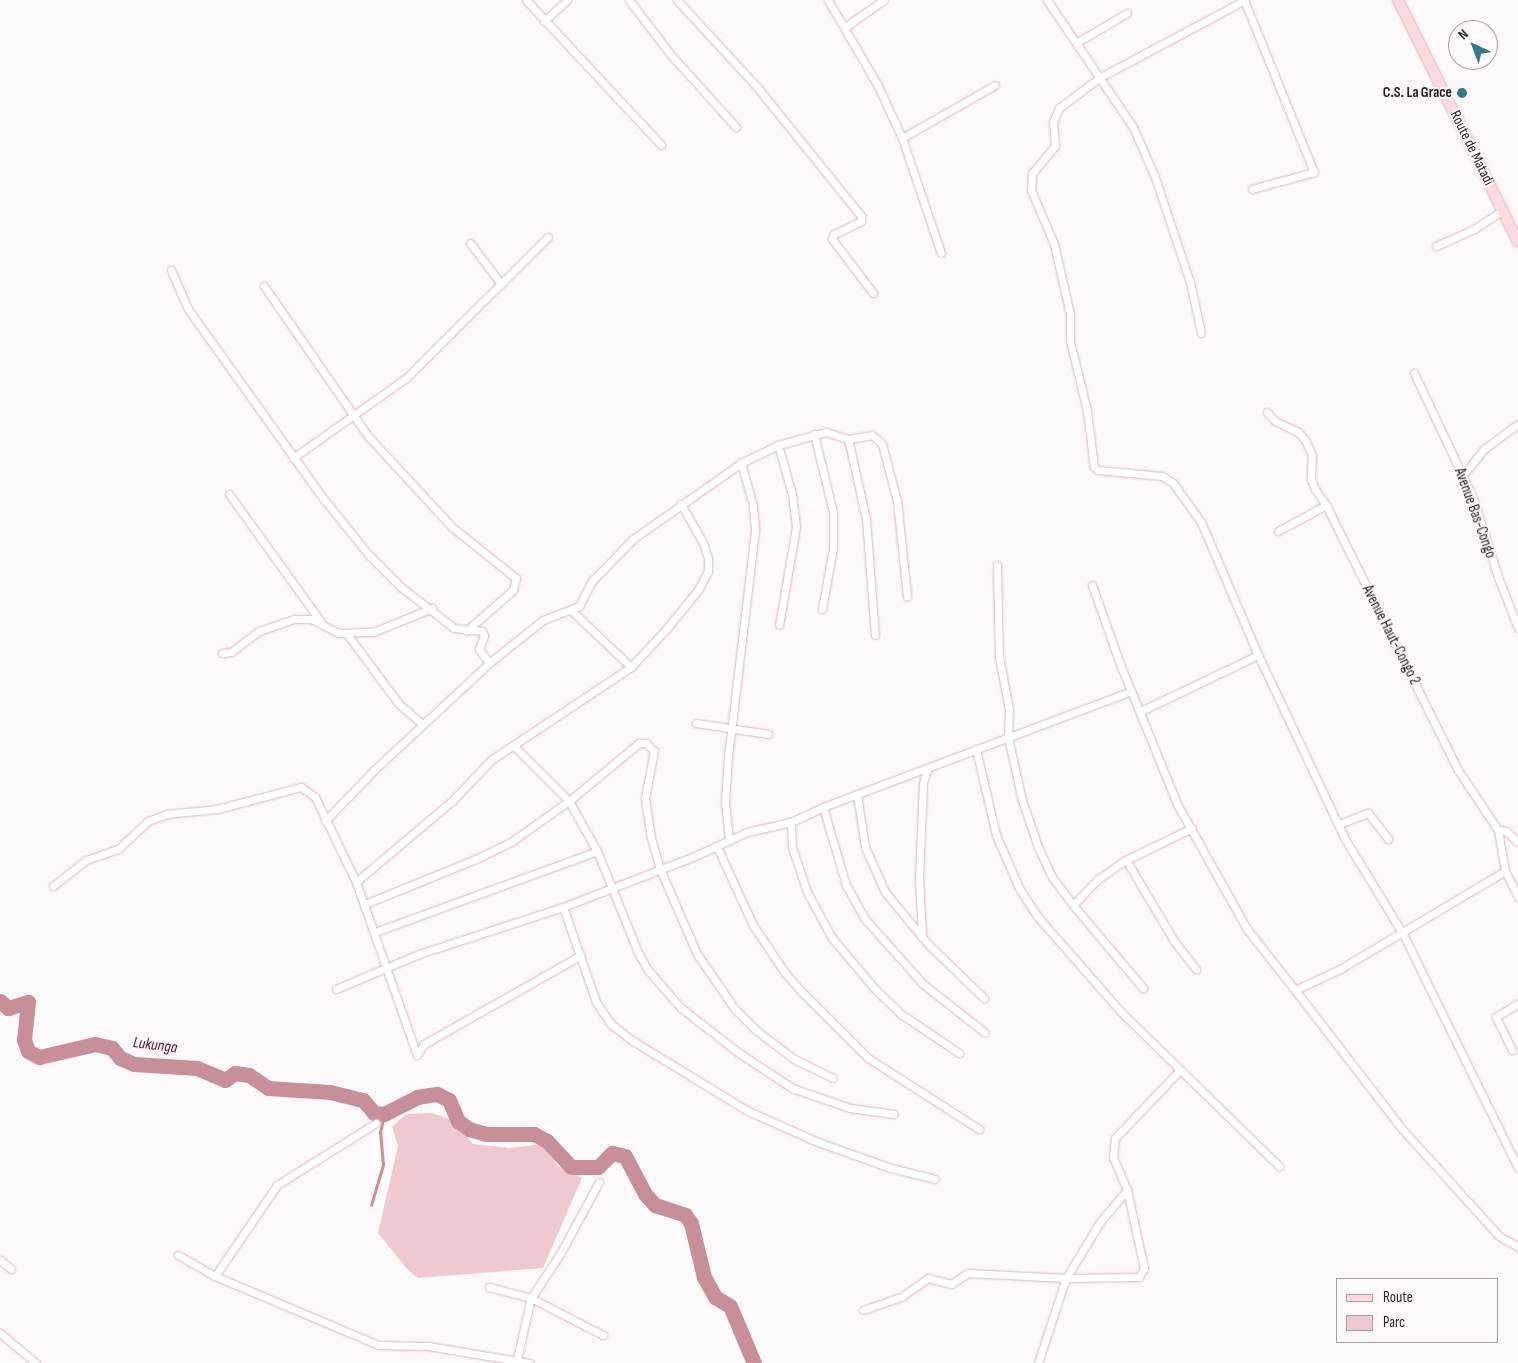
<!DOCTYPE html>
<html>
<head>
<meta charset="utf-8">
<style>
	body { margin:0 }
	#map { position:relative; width:1518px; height:1363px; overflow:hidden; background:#fdf8f9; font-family:"Sofia Sans Condensed",sans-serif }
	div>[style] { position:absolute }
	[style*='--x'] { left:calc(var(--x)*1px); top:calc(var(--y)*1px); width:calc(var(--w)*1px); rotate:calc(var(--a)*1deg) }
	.green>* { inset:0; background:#eec9cf }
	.stream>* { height:2.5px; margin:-1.25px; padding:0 1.25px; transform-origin:1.25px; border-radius:1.25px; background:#c79099 }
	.river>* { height:15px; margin:-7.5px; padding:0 7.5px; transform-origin:7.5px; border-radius:7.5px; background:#c79099 }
	.roads { filter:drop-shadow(0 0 1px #d1b9bd) drop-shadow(0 0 1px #d1b9bd) }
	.minor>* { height:7px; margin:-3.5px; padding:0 3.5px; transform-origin:3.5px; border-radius:3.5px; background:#fff }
	.primary>* { height:10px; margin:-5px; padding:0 5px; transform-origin:5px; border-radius:5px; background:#fddae0 }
	.dots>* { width:14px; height:14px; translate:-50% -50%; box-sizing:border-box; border:2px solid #fdf8f9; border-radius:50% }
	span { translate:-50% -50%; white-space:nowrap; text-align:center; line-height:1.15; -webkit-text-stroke:4.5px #fdf8f9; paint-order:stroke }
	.poi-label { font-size:15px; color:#261d1f; font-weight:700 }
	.right { translate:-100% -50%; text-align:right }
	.street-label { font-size:15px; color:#261d1f }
	.water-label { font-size:16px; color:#551125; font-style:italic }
	.legend { position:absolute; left:1336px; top:1278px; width:162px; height:65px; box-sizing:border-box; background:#fdf8f9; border:1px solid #a7a0a2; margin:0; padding:6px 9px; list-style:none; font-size:15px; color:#261d1f }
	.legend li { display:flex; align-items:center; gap:10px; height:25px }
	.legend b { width:25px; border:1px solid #a7a0a2 }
	.north { position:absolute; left:1448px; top:20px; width:50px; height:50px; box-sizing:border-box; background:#fdf8f9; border:1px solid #a7a0a2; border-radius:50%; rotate:317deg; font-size:14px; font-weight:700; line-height:20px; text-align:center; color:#261d1f }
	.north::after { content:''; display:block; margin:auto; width:18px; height:22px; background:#36788a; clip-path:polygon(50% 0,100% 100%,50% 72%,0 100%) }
</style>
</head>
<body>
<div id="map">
	<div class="green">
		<div style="clip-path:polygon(432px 1113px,452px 1120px,473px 1144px,509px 1148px,543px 1144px,558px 1166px,582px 1178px,543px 1268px,418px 1278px,407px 1269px,378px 1233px,398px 1146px,392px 1127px,406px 1114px)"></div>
	</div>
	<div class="stream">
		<div style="--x:371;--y:1205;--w:42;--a:-73.3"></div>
		<div style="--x:383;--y:1165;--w:32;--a:-95"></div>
		<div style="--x:380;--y:1133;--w:19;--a:-78"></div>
	</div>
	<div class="river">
		<div style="--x:0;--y:1001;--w:11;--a:41"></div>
		<div style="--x:8;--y:1008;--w:21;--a:-17"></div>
		<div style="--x:28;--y:1002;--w:38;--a:96"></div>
		<div style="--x:24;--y:1040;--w:12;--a:70"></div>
		<div style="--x:28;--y:1051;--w:13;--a:29"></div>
		<div style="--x:39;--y:1057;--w:57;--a:-13.1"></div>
		<div style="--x:95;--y:1044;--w:17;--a:13"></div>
		<div style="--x:112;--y:1048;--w:13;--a:51"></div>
		<div style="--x:120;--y:1058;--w:15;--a:23"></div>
		<div style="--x:134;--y:1064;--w:63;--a:3.6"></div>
		<div style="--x:197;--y:1068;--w:30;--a:23"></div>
		<div style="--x:225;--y:1080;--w:12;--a:-35"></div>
		<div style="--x:235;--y:1073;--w:14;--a:8"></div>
		<div style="--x:249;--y:1075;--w:23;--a:34"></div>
		<div style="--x:268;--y:1088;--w:62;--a:3.7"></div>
		<div style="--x:330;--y:1092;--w:34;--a:14"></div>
		<div style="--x:363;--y:1100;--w:17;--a:50"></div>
		<div style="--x:374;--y:1113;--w:10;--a:6"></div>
		<div style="--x:384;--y:1114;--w:37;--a:-27"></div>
		<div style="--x:417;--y:1097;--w:20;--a:-9"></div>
		<div style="--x:437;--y:1094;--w:13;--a:27"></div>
		<div style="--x:449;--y:1100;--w:23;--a:67"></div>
		<div style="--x:458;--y:1121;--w:14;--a:36"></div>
		<div style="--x:469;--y:1129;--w:18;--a:16"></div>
		<div style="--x:486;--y:1134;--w:48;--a:0"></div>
		<div style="--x:534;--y:1134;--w:15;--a:28"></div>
		<div style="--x:547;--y:1141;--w:35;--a:47"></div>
		<div style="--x:571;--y:1167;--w:27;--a:0"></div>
		<div style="--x:598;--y:1167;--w:20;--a:-45"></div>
		<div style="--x:612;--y:1153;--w:13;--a:13"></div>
		<div style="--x:625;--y:1156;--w:43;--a:62.2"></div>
		<div style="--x:645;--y:1194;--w:15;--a:48"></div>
		<div style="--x:655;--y:1205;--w:32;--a:18"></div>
		<div style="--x:685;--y:1215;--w:10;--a:53"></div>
		<div style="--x:691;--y:1223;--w:56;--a:76.5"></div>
		<div style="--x:704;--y:1277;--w:23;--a:61"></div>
		<div style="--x:715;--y:1297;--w:17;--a:31"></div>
		<div style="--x:730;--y:1306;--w:62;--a:67.2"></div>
	</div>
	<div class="roads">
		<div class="minor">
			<div style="--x:526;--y:0;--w:198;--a:47"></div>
			<div style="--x:629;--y:0;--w:69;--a:52.6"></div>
			<div style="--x:671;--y:55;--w:97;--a:47.9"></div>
			<div style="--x:677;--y:0;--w:118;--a:47.4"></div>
			<div style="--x:757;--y:87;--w:166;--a:51.1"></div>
			<div style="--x:861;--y:216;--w:5;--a:90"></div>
			<div style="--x:861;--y:221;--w:30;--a:154"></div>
			<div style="--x:834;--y:234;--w:5;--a:112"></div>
			<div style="--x:832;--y:239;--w:68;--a:52.8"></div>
			<div style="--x:828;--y:0;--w:99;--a:59.8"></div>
			<div style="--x:878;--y:86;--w:57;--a:65.2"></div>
			<div style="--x:902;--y:138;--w:121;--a:71.3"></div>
			<div style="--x:1047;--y:0;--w:153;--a:55.9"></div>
			<div style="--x:1133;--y:127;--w:55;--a:66.3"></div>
			<div style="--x:1155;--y:177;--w:111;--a:71.6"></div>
			<div style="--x:1190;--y:282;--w:52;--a:77.8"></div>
			<div style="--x:1244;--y:0;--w:186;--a:67.9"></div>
			<div style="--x:1314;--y:172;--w:64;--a:164.7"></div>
			<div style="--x:1245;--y:0;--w:166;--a:151.9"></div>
			<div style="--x:1099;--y:78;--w:50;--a:143.1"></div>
			<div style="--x:1059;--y:108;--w:15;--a:113"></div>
			<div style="--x:1053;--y:122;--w:24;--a:85"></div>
			<div style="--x:1055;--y:146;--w:35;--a:130"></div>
			<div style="--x:1032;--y:173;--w:17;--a:93"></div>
			<div style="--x:1031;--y:190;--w:59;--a:66.9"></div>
			<div style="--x:1054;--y:244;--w:72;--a:77.1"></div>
			<div style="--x:1070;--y:314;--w:27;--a:90"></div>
			<div style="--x:1070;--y:341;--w:72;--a:76.3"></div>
			<div style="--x:1087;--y:411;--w:56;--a:82.9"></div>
			<div style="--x:1094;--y:467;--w:5;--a:37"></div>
			<div style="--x:1098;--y:470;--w:64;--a:5.4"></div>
			<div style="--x:1162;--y:476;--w:13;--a:32"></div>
			<div style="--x:1173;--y:483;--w:48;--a:54.3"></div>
			<div style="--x:1201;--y:522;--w:145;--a:66.8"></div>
			<div style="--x:1258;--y:655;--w:204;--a:64.7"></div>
			<div style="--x:1345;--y:839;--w:111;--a:58.6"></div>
			<div style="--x:1403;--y:934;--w:261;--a:63.8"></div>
			<div style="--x:544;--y:21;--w:31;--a:-42"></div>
			<div style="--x:845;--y:27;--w:47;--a:-34.7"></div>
			<div style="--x:1076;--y:43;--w:59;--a:-30.5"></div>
			<div style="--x:902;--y:138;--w:107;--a:-29.7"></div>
			<div style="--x:470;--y:243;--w:51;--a:52.9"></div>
			<div style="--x:1436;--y:246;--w:42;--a:-24.1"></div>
			<div style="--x:1474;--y:229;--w:35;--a:-33"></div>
			<div style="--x:171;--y:270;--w:43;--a:66.4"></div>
			<div style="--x:188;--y:309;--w:232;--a:54.5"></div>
			<div style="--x:323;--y:498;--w:72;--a:51.2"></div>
			<div style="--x:368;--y:554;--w:47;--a:45"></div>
			<div style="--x:401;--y:587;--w:67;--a:37.7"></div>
			<div style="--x:454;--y:628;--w:28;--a:6"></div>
			<div style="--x:482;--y:631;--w:5;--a:68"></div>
			<div style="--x:484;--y:636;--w:14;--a:111"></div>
			<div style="--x:479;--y:649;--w:17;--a:54"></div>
			<div style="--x:264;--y:286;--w:183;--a:55.3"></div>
			<div style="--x:368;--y:436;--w:124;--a:47.3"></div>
			<div style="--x:452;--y:527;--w:82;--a:38.6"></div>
			<div style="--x:516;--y:578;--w:12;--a:104"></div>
			<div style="--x:513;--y:590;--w:62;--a:138.9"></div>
			<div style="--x:1414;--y:373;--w:138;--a:64.7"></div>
			<div style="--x:1473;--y:498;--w:83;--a:72.4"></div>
			<div style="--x:1498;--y:577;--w:55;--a:68.6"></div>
			<div style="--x:814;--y:434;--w:80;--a:76.3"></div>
			<div style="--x:833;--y:512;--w:36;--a:90"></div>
			<div style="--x:833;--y:548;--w:62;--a:100.2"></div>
			<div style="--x:848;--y:439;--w:82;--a:77.3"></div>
			<div style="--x:866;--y:519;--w:116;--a:85.6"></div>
			<div style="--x:778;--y:445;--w:51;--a:74.1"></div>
			<div style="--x:792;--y:494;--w:33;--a:83"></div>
			<div style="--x:796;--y:527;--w:99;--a:99.8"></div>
			<div style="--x:293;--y:458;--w:138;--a:-35.3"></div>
			<div style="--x:406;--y:378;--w:200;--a:-44.8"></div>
			<div style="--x:1463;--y:475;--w:33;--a:-51"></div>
			<div style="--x:1484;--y:449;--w:42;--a:-36.3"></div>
			<div style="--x:229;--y:494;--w:158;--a:54.3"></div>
			<div style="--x:1278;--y:531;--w:55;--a:-28.4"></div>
			<div style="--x:997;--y:565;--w:92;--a:88.8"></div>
			<div style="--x:999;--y:657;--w:53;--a:79.1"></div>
			<div style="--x:1009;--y:709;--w:28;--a:92"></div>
			<div style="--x:1008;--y:737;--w:65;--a:77.5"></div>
			<div style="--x:1022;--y:800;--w:50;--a:71.2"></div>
			<div style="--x:1038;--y:847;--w:33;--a:65"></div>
			<div style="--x:1052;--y:877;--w:35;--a:53"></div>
			<div style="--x:1073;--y:905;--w:109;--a:49.9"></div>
			<div style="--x:1092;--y:585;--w:84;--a:70.5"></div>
			<div style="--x:1120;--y:664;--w:151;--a:67.8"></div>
			<div style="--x:1177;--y:804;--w:143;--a:60.8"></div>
			<div style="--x:1247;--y:929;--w:78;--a:51.8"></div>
			<div style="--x:1295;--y:990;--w:50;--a:-25"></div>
			<div style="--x:1340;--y:969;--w:192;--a:-30.7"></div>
			<div style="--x:1505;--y:871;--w:42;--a:-99.7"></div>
			<div style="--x:1498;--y:830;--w:72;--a:-123.7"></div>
			<div style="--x:1458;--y:770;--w:296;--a:-116.5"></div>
			<div style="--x:1326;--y:505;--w:19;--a:-125"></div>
			<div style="--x:1315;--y:489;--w:11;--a:-112"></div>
			<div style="--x:1311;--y:479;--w:24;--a:-88"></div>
			<div style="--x:1312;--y:455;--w:17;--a:-115"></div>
			<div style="--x:1305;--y:440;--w:11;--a:-131"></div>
			<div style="--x:1298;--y:432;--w:25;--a:-154"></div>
			<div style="--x:1275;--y:421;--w:12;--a:-132"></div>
			<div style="--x:572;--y:611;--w:81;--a:43.5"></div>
			<div style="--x:347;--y:634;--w:87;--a:53.4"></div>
			<div style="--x:399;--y:704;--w:30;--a:41"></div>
			<div style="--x:222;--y:653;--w:9;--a:-6"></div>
			<div style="--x:231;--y:652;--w:35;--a:-37"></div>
			<div style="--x:259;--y:631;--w:37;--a:-19"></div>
			<div style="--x:294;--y:619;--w:17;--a:0"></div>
			<div style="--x:311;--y:619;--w:30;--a:27"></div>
			<div style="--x:338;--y:633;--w:35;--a:-2"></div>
			<div style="--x:373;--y:632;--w:64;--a:-22.1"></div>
			<div style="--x:1141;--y:711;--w:130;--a:-25.6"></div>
			<div style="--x:696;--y:723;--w:73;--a:8.7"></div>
			<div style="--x:513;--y:745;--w:79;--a:45"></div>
			<div style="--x:569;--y:801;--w:57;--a:60.8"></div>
			<div style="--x:597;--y:851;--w:107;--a:68"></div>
			<div style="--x:637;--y:950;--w:21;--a:62"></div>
			<div style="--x:647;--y:969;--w:52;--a:48.9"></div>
			<div style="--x:681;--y:1008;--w:73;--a:37.8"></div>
			<div style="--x:739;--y:1053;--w:64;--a:33.4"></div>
			<div style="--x:792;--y:1088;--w:61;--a:19"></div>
			<div style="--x:850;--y:1108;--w:44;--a:7.8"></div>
			<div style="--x:976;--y:749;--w:88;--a:76.9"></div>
			<div style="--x:996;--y:835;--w:58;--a:66.5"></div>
			<div style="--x:1019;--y:888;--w:33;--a:57"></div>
			<div style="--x:1037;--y:916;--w:128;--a:48.8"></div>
			<div style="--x:1121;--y:1012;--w:221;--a:44.3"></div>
			<div style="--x:857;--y:794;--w:54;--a:81.4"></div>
			<div style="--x:865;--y:847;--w:49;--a:66"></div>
			<div style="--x:885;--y:892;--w:67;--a:50.4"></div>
			<div style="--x:928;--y:944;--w:78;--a:44"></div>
			<div style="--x:823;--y:807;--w:81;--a:73.6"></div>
			<div style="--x:846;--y:885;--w:39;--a:61"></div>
			<div style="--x:865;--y:919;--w:87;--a:48.3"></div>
			<div style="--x:923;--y:984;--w:78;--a:38.2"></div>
			<div style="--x:325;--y:821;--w:71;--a:-46.1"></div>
			<div style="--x:374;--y:770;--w:157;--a:-42.9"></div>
			<div style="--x:489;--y:663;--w:69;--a:-38.5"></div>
			<div style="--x:543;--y:620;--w:39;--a:-21"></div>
			<div style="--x:579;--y:606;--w:28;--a:-63"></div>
			<div style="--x:592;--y:581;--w:59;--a:-45.7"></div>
			<div style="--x:633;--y:539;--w:132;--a:-35.1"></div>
			<div style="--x:741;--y:463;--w:41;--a:-25.9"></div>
			<div style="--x:778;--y:445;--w:50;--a:-15.2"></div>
			<div style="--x:826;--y:432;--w:23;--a:18"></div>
			<div style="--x:848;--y:439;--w:24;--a:-9"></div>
			<div style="--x:872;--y:435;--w:13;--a:42"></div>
			<div style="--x:882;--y:444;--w:59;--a:75.3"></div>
			<div style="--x:897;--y:501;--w:96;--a:84"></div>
			<div style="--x:791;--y:822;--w:25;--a:88"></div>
			<div style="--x:792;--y:847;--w:47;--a:71.6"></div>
			<div style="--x:807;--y:892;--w:52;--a:61.5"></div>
			<div style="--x:832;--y:938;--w:68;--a:49.8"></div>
			<div style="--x:876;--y:990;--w:35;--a:44"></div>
			<div style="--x:901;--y:1014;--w:70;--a:33.9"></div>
			<div style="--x:1339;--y:824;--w:31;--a:-21"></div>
			<div style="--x:1368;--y:813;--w:33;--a:52"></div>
			<div style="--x:1498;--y:830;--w:8;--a:7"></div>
			<div style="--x:1506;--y:831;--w:16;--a:43"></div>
			<div style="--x:729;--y:840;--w:38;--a:-96"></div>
			<div style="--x:725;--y:802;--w:45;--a:-86.2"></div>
			<div style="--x:728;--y:757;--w:230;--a:-83.2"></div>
			<div style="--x:755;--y:529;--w:24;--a:-95"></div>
			<div style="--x:753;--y:505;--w:44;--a:-105.9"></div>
			<div style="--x:717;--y:847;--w:86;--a:65.2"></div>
			<div style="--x:753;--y:925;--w:58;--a:56.3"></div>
			<div style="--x:785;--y:973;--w:27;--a:48"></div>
			<div style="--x:803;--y:993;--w:92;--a:45"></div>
			<div style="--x:868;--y:1058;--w:132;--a:32.6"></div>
			<div style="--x:1126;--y:860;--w:94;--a:59.3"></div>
			<div style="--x:1174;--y:941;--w:36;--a:52"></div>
			<div style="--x:1505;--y:871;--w:29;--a:63"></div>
			<div style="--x:356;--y:882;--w:126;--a:-40.2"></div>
			<div style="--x:452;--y:801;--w:57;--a:-46.4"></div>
			<div style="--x:491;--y:760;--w:168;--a:-33.6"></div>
			<div style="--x:631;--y:667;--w:54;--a:-47.2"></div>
			<div style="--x:668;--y:627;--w:48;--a:-51"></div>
			<div style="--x:698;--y:590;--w:21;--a:-62"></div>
			<div style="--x:708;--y:571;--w:13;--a:-90"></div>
			<div style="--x:708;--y:558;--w:18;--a:-109"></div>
			<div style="--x:702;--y:541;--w:43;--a:-119.6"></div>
			<div style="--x:53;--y:886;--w:42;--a:-38.2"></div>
			<div style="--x:86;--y:860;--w:34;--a:-19"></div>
			<div style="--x:118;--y:849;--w:41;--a:-43"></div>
			<div style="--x:148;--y:821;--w:20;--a:-20"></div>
			<div style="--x:167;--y:814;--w:50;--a:-5.7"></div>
			<div style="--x:217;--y:809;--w:87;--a:-14.7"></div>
			<div style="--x:301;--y:787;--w:17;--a:36"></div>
			<div style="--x:315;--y:797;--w:94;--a:64.2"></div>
			<div style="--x:356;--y:882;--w:183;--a:70.6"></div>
			<div style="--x:417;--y:1055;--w:13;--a:-58"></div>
			<div style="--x:424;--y:1044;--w:180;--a:-29.5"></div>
			<div style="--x:365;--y:904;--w:120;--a:-22.1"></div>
			<div style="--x:476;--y:859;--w:39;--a:-26"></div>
			<div style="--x:511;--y:842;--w:71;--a:-35.3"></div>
			<div style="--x:569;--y:801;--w:91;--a:-39.6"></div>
			<div style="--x:639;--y:743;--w:7;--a:0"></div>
			<div style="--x:646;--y:743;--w:11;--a:45"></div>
			<div style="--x:654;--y:751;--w:48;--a:100.8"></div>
			<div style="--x:645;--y:798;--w:40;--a:81.5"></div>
			<div style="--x:651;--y:838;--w:32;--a:74"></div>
			<div style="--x:660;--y:869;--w:93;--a:66.5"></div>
			<div style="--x:697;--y:954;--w:67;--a:55.4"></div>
			<div style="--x:735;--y:1009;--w:31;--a:45"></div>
			<div style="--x:757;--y:1031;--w:46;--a:37.1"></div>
			<div style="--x:794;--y:1059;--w:43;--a:26"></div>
			<div style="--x:1073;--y:905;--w:35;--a:-46"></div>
			<div style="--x:1097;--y:880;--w:35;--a:-35"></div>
			<div style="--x:1126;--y:860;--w:73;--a:-25.9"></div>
			<div style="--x:563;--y:907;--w:101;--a:70.8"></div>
			<div style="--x:596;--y:1002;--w:27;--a:56"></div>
			<div style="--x:611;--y:1024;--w:28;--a:38"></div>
			<div style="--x:633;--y:1041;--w:135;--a:31.3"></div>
			<div style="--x:748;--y:1111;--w:77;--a:23.9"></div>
			<div style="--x:818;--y:1142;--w:77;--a:19.6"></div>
			<div style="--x:891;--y:1168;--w:45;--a:14"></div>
			<div style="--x:375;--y:932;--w:236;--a:-20"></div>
			<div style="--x:922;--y:937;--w:59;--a:-92.9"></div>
			<div style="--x:919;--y:878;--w:95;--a:-87.6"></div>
			<div style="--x:923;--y:783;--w:16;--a:-72"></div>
			<div style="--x:336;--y:989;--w:90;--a:-22.9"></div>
			<div style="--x:419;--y:954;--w:151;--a:-18.1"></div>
			<div style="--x:563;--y:907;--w:142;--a:-21.1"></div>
			<div style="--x:695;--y:856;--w:57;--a:-24.8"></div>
			<div style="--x:747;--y:832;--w:45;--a:-12.8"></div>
			<div style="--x:791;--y:822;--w:35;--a:-25"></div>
			<div style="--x:823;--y:807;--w:329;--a:-20.6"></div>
			<div style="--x:1295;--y:990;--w:175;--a:52.4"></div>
			<div style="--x:1402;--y:1129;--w:144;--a:47.8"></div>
			<div style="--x:1499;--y:1236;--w:22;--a:30"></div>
			<div style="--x:1512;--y:1050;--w:37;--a:-116"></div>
			<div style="--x:1496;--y:1017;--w:26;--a:-32"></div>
			<div style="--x:178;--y:1255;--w:43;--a:29.6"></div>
			<div style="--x:215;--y:1276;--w:177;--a:22.9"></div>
			<div style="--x:378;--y:1345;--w:50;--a:1.1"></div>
			<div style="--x:428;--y:1346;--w:103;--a:9.5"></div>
			<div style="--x:0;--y:1260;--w:14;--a:39"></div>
			<div style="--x:215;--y:1276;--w:110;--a:-55.7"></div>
			<div style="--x:277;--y:1185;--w:117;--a:-32.1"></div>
			<div style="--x:489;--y:1287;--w:43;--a:14.7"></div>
			<div style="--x:531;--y:1298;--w:81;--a:27.2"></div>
			<div style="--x:863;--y:1310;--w:40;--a:-18.9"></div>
			<div style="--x:901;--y:1297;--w:33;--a:-35"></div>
			<div style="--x:928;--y:1278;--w:24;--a:15"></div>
			<div style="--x:951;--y:1284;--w:20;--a:-33"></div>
			<div style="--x:968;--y:1273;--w:98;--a:2.9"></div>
			<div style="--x:1066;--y:1278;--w:73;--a:-0.8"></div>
			<div style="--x:1139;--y:1277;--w:10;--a:-61"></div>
			<div style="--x:1144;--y:1268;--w:80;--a:-102.3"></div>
			<div style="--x:0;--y:1333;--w:47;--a:39.8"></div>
			<div style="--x:516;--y:1363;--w:67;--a:-77"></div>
			<div style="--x:531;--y:1298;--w:53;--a:-56.6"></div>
			<div style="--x:560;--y:1254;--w:82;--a:-61.6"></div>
			<div style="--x:1038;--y:1363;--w:89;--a:-71.8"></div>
			<div style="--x:1066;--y:1278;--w:66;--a:-58.7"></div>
			<div style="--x:1100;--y:1222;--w:42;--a:-49.8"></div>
			<div style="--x:1127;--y:1190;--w:36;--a:-113"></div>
			<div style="--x:1113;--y:1157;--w:19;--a:-84"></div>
			<div style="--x:1115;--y:1138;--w:94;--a:-46.3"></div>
		</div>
		<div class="primary">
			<div style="--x:1398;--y:0;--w:270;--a:63.6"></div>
		</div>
	</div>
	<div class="dots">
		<div style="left:1462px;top:93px;background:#36788a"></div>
	</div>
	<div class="poi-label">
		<span class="right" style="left:1452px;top:93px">C.S. La Grace</span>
	</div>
	<div class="street-label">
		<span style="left:1472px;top:148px;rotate:64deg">Route de Matadi</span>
		<span style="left:1475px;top:513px;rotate:70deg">Avenue Bas-Congo</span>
		<span style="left:1391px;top:635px;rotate:63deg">Avenue Haut-Congo 2</span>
	</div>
	<div class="water-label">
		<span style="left:155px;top:1046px;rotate:7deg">Lukunga</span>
	</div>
	<ul class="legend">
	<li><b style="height:6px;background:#fddae0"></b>Route</li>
	<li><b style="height:14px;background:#eec9cf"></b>Parc</li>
	</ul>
	<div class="north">N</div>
</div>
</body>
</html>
